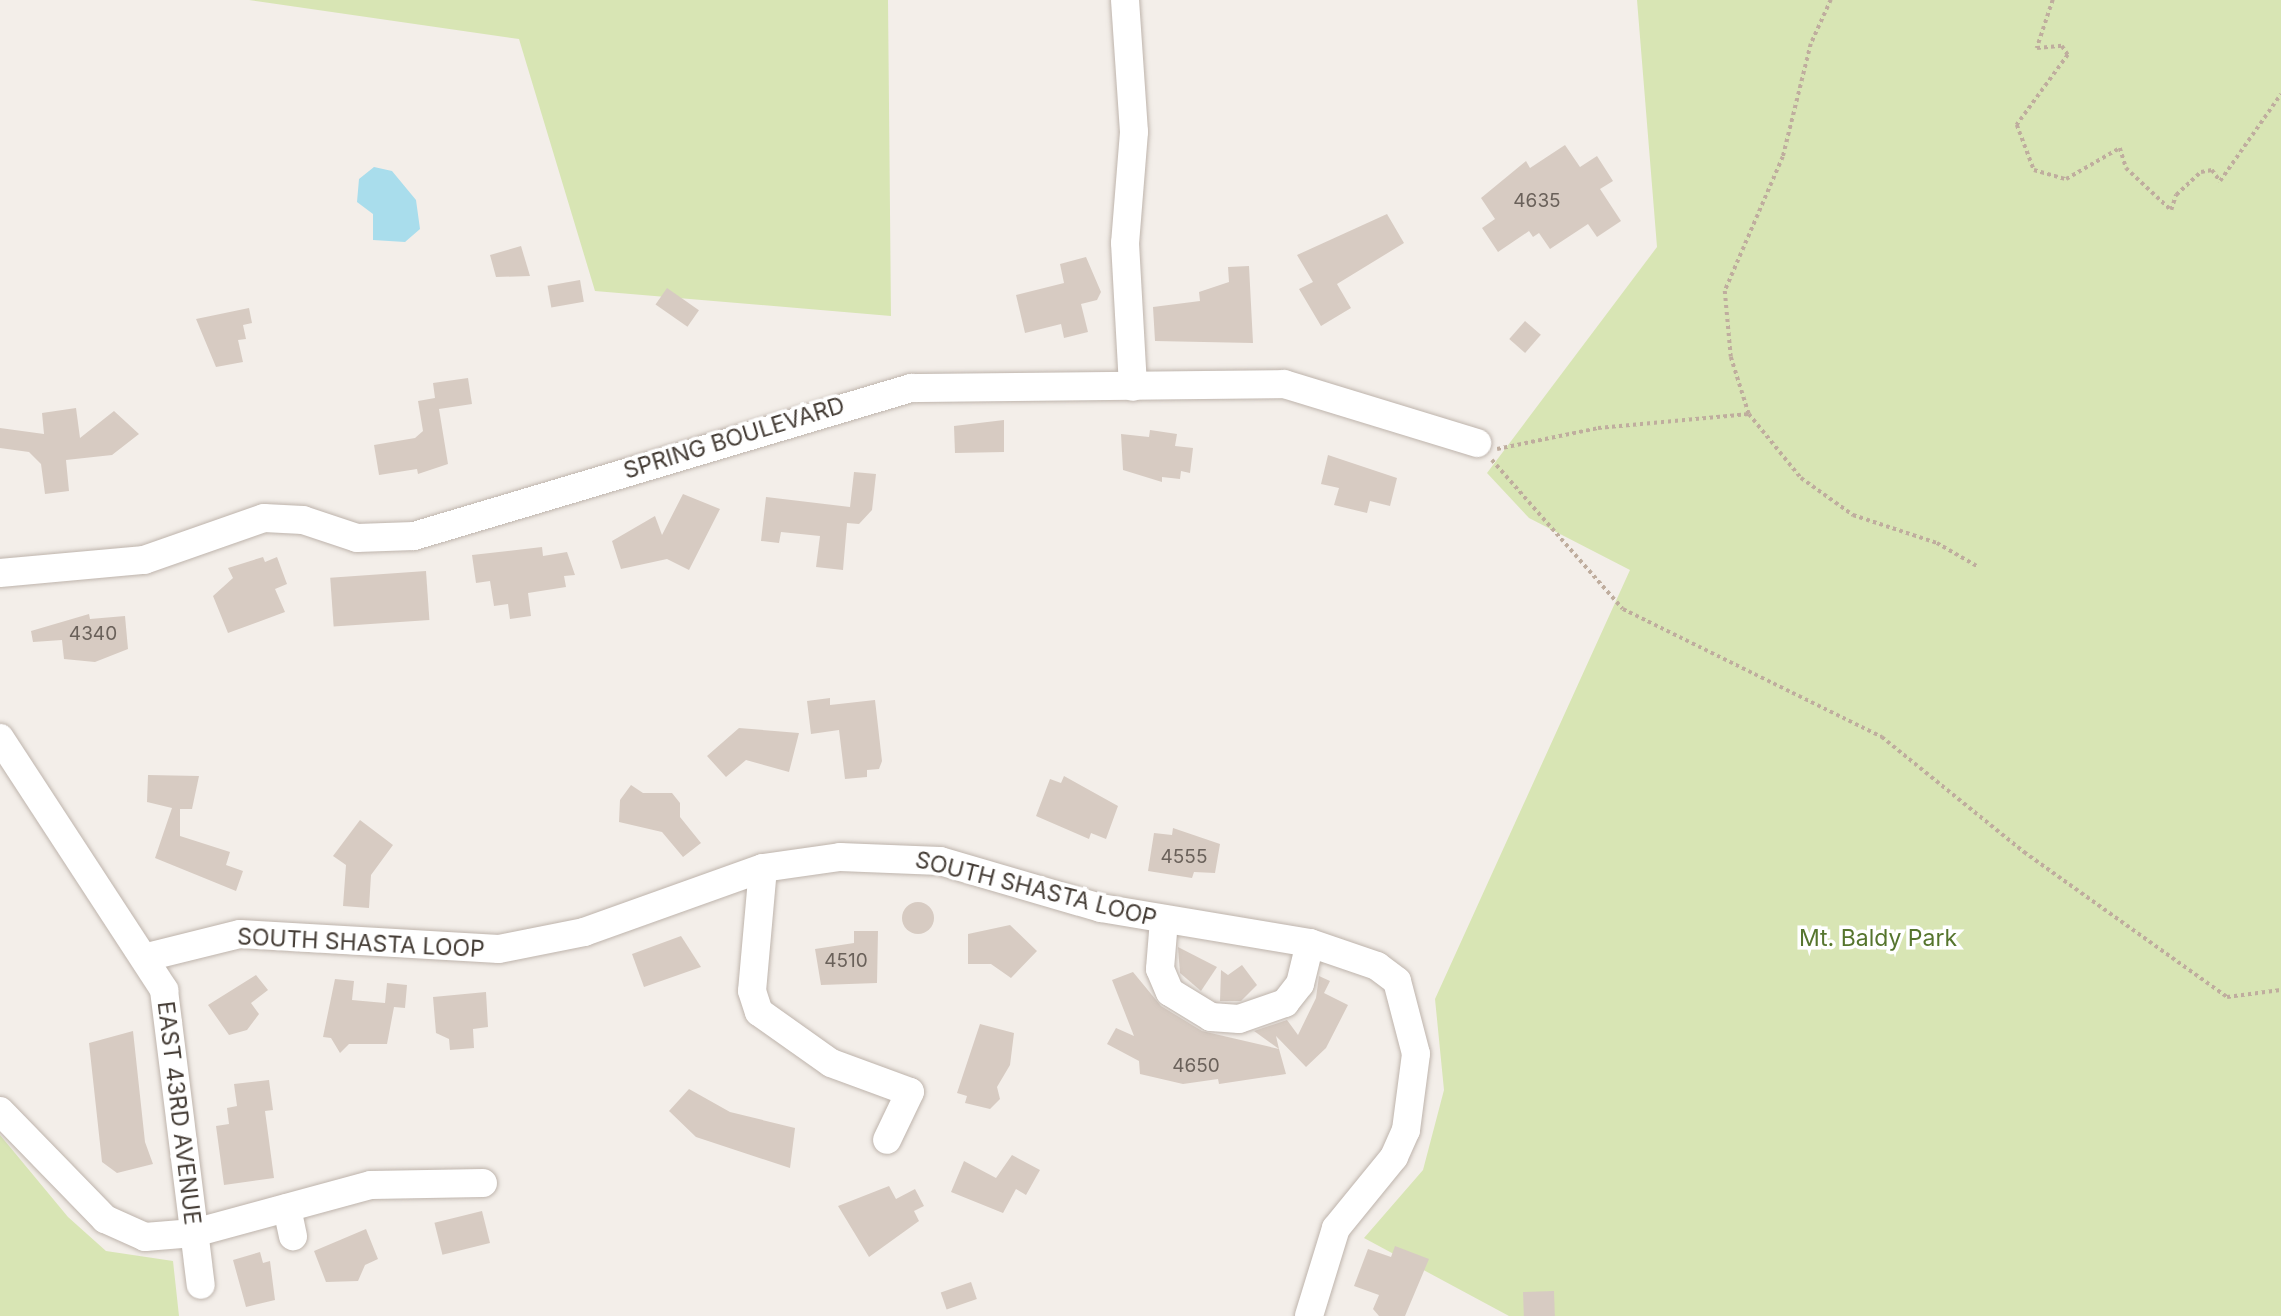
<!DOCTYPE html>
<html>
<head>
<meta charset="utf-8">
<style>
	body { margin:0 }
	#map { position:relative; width:2281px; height:1316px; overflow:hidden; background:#f3eee9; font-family:Inter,sans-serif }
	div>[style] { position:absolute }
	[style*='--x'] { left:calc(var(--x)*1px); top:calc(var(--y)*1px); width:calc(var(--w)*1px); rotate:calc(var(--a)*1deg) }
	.green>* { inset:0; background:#d8e5b4 }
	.water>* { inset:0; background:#a9ddec }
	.building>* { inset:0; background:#d7cbc2; transform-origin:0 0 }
	.round { border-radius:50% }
	.path>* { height:3.5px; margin-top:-1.75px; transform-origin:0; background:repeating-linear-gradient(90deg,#bfad9e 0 3.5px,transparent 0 7px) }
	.roads { filter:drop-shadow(0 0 2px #beb4ac) drop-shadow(0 0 2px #beb4ac) }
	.minor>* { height:28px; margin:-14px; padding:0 14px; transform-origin:14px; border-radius:14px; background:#fff }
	span { translate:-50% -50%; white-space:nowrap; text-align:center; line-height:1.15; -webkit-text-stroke:7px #fff; paint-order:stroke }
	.number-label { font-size:19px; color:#6a615a }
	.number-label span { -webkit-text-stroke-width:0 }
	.street-label { font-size:23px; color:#463e37 }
	.park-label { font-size:23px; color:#56752e }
</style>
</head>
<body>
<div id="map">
	<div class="green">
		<div style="clip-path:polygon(249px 0,888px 0,891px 316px,595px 291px,519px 39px)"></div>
		<div style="clip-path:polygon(1637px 0,2281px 0,2281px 1316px,1509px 1316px,1364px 1238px,1423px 1170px,1444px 1090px,1435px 999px,1630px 570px,1529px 518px,1487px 473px,1657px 247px)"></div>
		<div style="clip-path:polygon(0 1135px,68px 1217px,106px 1251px,173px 1261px,179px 1316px,0 1316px)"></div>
	</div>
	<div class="water">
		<div style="clip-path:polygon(374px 167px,392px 171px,416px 200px,420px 229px,405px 242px,373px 240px,373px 214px,357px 202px,359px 179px)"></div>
	</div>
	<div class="building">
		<div style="clip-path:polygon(1565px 145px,1580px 167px,1597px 156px,1613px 181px,1600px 189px,1621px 221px,1597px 237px,1588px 224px,1550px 249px,1539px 233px,1533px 237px,1529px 231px,1498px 252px,1482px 228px,1495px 219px,1481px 198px,1526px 161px,1530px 168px)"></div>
		<div style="clip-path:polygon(1387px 214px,1404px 243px,1337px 284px,1351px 308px,1321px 326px,1299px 289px,1313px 282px,1297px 255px)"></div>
		<div style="clip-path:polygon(521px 246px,530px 276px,496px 277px,490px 255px)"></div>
		<div style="clip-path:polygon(1086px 257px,1101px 292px,1097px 300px,1081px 304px,1088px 332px,1064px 338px,1061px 324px,1025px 333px,1016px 295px,1064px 283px,1060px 264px)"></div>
		<div style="clip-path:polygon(1249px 266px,1253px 343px,1155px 341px,1153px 307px,1200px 301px,1199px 292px,1229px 282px,1228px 267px)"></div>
		<div style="left:580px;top:280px;width:22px;height:33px;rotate:80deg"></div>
		<div style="left:667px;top:288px;width:39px;height:20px;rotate:35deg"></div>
		<div style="clip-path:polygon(249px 308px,252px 323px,243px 325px,246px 339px,238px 340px,243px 362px,216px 367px,196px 319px)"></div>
		<div style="left:1525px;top:321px;width:21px;height:24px;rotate:41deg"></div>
		<div style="clip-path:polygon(468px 378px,472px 404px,439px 409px,448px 464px,418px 474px,417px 469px,379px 475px,374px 445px,415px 438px,423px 431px,418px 401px,435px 398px,433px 383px)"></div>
		<div style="clip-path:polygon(76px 408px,80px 438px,114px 411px,139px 434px,112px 455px,66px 460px,69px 491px,45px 494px,41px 464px,29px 452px,0 448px,0 428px,44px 434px,42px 413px)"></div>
		<div style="clip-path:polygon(1004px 420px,1004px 452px,955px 453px,954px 426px)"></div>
		<div style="clip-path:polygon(1150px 430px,1177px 434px,1175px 446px,1193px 448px,1190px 473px,1181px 471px,1180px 479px,1162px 477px,1162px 482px,1123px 470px,1121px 434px,1149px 437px)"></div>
		<div style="clip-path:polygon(1328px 455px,1397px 478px,1390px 506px,1370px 501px,1367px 513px,1334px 505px,1339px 488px,1321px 484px)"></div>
		<div style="clip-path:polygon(854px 472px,876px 474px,872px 510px,859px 524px,847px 523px,843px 570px,816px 567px,820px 536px,781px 532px,779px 543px,761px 541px,766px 497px,850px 507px)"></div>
		<div style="clip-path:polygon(683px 494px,720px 509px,689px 570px,667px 559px,621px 569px,612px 541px,655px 516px,662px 535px)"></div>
		<div style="clip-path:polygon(542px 547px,543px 556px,567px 552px,575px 575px,564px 576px,566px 587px,528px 593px,531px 616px,510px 619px,508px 604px,494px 606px,490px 581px,476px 583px,472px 555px)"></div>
		<div style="clip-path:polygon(263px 557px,265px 562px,277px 557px,287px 584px,275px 589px,285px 612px,228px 633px,213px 596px,233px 578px,228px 568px)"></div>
		<div style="left:426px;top:571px;width:49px;height:96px;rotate:86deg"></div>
		<div style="clip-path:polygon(89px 614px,90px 619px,125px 616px,128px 649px,95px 662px,64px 659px,62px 640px,33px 642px,31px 631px)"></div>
		<div style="clip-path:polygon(830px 698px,830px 705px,875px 700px,882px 761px,879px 769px,867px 770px,867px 777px,845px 779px,839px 730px,811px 734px,807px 701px)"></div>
		<div style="clip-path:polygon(739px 728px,799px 733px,789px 772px,746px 760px,726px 777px,707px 756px)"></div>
		<div style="clip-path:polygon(148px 775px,199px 776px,192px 809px,180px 809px,180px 836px,230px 852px,226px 865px,243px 871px,236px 891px,155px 858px,172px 808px,147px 802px)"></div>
		<div style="clip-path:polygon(1064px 776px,1118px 806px,1106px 839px,1091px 833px,1089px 839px,1036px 816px,1050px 779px,1061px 783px)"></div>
		<div style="clip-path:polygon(631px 785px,643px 793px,672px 793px,680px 803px,680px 817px,701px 843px,683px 857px,662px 832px,619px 822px,620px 800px)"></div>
		<div style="clip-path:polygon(360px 820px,393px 845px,371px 875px,369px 908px,343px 906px,346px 865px,333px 856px)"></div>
		<div style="clip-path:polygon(1173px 828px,1220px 844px,1215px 873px,1194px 872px,1192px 878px,1148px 871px,1154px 833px,1172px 835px)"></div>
		<div class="round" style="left:902px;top:902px;width:32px;height:32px"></div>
		<div style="clip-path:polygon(1010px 925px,1037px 951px,1011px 978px,991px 964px,968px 964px,968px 934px)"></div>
		<div style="clip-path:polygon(854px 931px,878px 931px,877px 983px,821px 985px,815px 949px,854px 943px)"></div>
		<div style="clip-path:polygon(681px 936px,701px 967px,644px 987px,632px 954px)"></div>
		<div style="clip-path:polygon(1178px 947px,1217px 967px,1201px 991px,1180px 973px)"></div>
		<div style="clip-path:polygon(1242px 965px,1257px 985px,1241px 1001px,1220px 1001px,1221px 970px,1228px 975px)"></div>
		<div style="clip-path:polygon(1133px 972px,1161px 1006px,1202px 1031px,1279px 1049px,1286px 1074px,1219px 1084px,1218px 1079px,1183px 1084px,1140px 1074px,1139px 1061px,1107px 1044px,1116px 1028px,1134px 1036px,1112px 980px)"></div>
		<div style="clip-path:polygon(256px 975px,268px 990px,251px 1003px,259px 1014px,247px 1030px,229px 1035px,208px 1005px)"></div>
		<div style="clip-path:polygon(1319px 976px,1330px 981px,1324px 993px,1348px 1005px,1326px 1048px,1306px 1067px,1276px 1036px,1279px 1049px,1254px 1031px,1287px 1020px,1298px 1035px,1316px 998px)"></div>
		<div style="clip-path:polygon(335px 979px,354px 981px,352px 1000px,385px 1003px,387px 983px,407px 985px,405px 1008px,394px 1007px,387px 1044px,349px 1044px,340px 1053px,331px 1038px,323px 1037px)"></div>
		<div style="clip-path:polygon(486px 992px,488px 1027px,473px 1029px,474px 1048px,450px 1050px,449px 1039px,436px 1033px,433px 997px)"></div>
		<div style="clip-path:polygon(980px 1024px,1014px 1033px,1010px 1065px,997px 1087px,1000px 1099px,990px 1109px,965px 1103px,967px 1096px,957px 1093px)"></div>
		<div style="clip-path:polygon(133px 1031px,145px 1142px,153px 1164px,117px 1173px,102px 1162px,89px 1043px)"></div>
		<div style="clip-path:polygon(269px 1080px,273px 1110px,265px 1111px,274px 1178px,224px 1185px,216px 1126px,229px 1124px,227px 1108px,237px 1106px,234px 1084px)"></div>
		<div style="clip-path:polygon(689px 1089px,730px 1112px,795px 1128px,790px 1168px,696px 1137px,669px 1111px)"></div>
		<div style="clip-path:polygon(1012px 1155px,1040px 1170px,1026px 1195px,1016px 1189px,1003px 1213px,951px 1192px,964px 1161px,996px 1178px)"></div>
		<div style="clip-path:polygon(889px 1186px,896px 1199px,915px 1189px,924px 1206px,914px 1211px,919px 1221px,869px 1257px,838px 1206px)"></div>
		<div style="left:482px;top:1211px;width:33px;height:49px;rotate:76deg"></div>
		<div style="clip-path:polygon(366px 1229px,378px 1259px,365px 1265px,358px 1281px,326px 1282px,314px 1251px)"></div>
		<div style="clip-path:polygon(1395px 1246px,1429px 1259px,1405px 1316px,1379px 1316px,1373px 1309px,1379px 1295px,1354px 1286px,1368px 1249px,1391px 1257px)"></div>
		<div style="clip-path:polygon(260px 1252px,263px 1263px,270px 1261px,275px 1300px,246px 1307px,233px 1260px)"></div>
		<div style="left:971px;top:1282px;width:18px;height:32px;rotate:71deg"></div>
		<div style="left:1554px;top:1291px;width:25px;height:31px;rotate:88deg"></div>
	</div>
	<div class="path">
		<div style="--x:1831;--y:0;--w:48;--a:114.4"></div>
		<div style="--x:1811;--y:44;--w:116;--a:103.9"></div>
		<div style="--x:1783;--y:157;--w:146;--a:113.4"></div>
		<div style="--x:1725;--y:291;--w:66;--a:84.8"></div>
		<div style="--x:1731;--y:357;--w:60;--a:72.5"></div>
		<div style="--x:1749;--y:414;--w:82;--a:50.9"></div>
		<div style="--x:1801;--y:478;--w:64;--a:35.4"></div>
		<div style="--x:1853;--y:515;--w:89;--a:18.4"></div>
		<div style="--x:1937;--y:543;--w:46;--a:29.9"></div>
		<div style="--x:2053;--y:0;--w:51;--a:108.4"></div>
		<div style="--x:2037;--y:48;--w:25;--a:-5"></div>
		<div style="--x:2062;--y:46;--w:11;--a:56"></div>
		<div style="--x:2068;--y:55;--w:87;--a:126.1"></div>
		<div style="--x:2017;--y:125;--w:48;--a:69.3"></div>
		<div style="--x:2034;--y:170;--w:33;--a:16"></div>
		<div style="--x:2066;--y:179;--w:62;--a:-29.9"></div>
		<div style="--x:2120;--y:148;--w:21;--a:73"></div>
		<div style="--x:2126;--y:168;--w:62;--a:43"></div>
		<div style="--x:2171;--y:210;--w:16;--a:-72"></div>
		<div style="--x:2176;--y:195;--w:34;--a:-43"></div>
		<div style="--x:2201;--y:172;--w:11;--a:-10"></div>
		<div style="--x:2212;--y:170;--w:14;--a:54"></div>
		<div style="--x:2220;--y:181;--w:106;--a:-55"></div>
		<div style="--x:1497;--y:449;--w:103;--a:-11.7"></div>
		<div style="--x:1598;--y:428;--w:152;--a:-5.3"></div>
		<div style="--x:1492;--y:460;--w:198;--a:48.7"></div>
		<div style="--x:1623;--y:609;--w:289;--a:26.3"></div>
		<div style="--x:1882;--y:737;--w:183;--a:39"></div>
		<div style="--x:2024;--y:852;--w:249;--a:35.5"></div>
		<div style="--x:2227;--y:997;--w:54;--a:-7.4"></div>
	</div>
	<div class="roads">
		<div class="minor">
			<div style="--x:1125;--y:0;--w:132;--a:86.1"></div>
			<div style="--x:1134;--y:132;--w:111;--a:94.6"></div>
			<div style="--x:1125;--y:243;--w:144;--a:86.8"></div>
			<div style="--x:0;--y:573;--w:145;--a:-5.2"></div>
			<div style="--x:144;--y:560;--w:127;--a:-19.3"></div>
			<div style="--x:264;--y:518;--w:39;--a:3"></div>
			<div style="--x:303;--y:520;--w:57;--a:18.4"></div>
			<div style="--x:357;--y:538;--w:57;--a:-2"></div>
			<div style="--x:414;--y:536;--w:519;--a:-16.58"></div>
			<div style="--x:911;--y:388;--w:373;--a:-0.6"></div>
			<div style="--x:1284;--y:384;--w:202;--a:17"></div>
			<div style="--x:0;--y:738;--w:301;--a:56.9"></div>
			<div style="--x:164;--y:990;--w:297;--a:82.9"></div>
			<div style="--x:763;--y:868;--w:123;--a:95.1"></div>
			<div style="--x:752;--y:991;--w:22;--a:72"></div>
			<div style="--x:759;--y:1012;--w:88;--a:35.3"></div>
			<div style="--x:831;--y:1063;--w:84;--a:20.2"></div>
			<div style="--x:910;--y:1092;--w:53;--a:115.6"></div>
			<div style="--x:1164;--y:920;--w:49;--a:94.7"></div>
			<div style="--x:1160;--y:969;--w:25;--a:67"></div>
			<div style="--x:1170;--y:992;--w:48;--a:31.4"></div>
			<div style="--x:1211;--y:1017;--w:28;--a:4"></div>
			<div style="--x:1239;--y:1019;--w:49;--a:-19.2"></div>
			<div style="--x:1285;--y:1003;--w:24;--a:-52"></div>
			<div style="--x:1300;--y:984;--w:42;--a:-76.3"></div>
			<div style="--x:147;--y:957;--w:96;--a:-13.9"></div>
			<div style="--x:240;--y:934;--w:259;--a:3.3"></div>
			<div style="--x:499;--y:949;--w:87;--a:-11.3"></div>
			<div style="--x:584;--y:932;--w:190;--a:-19.7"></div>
			<div style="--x:763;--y:868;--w:78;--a:-8.1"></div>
			<div style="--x:840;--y:857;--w:100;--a:2.3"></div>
			<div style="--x:940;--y:861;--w:168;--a:16.3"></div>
			<div style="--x:1101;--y:908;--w:212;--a:9.5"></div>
			<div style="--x:1310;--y:943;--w:71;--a:18.9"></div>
			<div style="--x:1377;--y:966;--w:25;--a:37"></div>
			<div style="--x:1397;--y:981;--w:75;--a:75.4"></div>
			<div style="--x:1416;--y:1054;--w:77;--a:97.5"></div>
			<div style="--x:1406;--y:1130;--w:30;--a:114"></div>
			<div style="--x:1394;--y:1157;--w:92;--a:129.2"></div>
			<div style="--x:1336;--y:1228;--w:92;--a:107.1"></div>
			<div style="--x:0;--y:1111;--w:151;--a:45.8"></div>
			<div style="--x:105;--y:1219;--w:44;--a:24.2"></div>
			<div style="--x:145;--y:1237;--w:49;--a:-4.7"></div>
			<div style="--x:194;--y:1233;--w:183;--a:-15.2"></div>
			<div style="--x:371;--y:1185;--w:112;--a:-1"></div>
			<div style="--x:287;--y:1208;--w:29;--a:78"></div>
		</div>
	</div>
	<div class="number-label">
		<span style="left:1537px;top:201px">4635</span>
		<span style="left:93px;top:634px">4340</span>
		<span style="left:1184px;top:857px">4555</span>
		<span style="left:846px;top:961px">4510</span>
		<span style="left:1196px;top:1066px">4650</span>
	</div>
	<div class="street-label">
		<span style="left:734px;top:438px;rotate:-17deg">SPRING BOULEVARD</span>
		<span style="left:1036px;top:889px;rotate:14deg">SOUTH SHASTA LOOP</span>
		<span style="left:361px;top:943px;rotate:3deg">SOUTH SHASTA LOOP</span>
		<span style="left:179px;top:1113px;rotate:83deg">EAST 43RD AVENUE</span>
	</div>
	<div class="park-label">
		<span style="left:1878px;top:938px">Mt. Baldy Park</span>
	</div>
</div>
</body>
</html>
